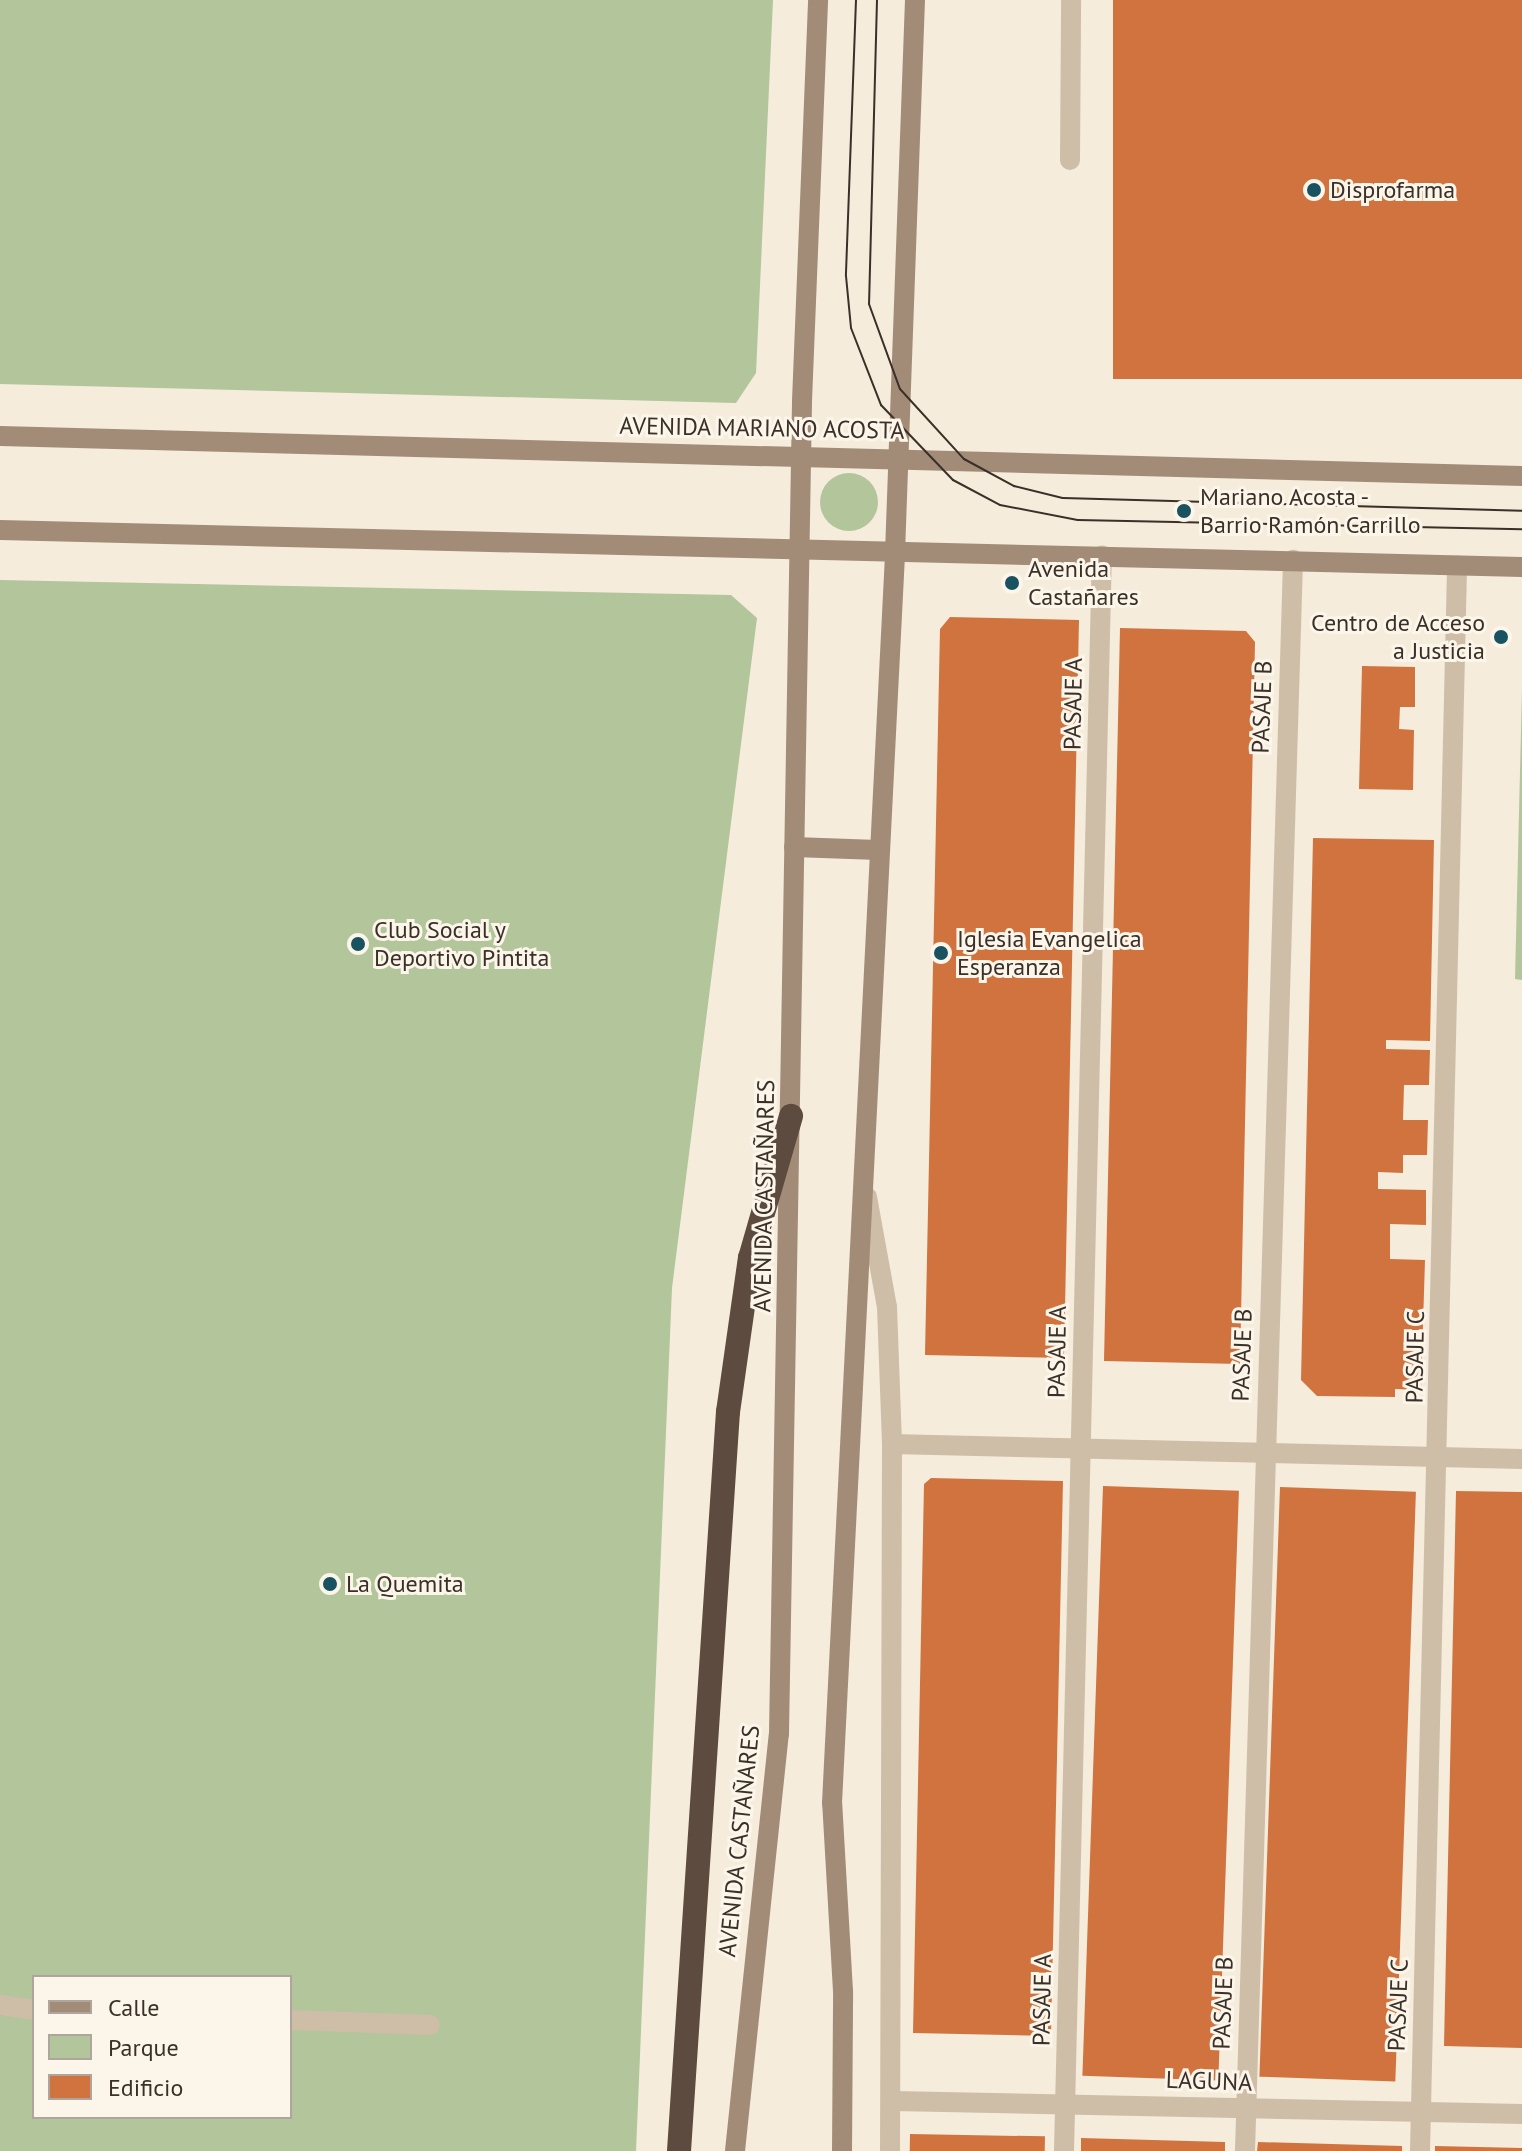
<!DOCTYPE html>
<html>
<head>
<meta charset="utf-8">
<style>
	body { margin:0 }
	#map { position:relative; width:1522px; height:2151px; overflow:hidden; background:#f5ecdc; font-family:"PT Sans",sans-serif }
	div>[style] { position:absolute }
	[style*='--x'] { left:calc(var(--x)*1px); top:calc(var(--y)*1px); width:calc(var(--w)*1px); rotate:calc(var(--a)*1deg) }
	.green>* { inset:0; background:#b2c59b }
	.round { border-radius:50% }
	.building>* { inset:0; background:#d1733e; transform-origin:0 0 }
	.service>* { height:20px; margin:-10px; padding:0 10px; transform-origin:10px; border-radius:10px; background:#cebea7 }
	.minor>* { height:20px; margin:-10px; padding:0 10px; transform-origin:10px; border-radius:10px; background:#cebea7 }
	.secondary>* { height:20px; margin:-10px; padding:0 10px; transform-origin:10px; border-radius:10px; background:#a28c78 }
	.motorway>* { height:24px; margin:-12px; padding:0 12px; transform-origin:12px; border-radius:12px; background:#5c4b3e }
	.tram>* { height:2px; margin:-1px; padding:0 1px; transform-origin:1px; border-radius:1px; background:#3a3028 }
	.dots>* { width:22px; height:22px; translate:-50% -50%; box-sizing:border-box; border:4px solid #fbf5ea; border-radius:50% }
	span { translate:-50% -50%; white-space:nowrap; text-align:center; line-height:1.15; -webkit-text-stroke:6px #fbf5ea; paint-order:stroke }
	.poi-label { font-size:24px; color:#3a3028 }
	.left { translate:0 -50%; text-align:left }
	.right { translate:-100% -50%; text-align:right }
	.street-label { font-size:24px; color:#3a3028 }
	.legend { position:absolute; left:32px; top:1975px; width:260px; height:144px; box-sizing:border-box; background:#fbf5ea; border:2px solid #aea69c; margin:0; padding:10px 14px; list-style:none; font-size:24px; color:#3a3028 }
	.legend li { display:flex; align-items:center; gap:16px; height:40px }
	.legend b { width:40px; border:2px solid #aea69c }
</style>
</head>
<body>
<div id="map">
	<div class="green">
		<div style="clip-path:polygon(0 0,773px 0,756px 373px,736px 403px,0 384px)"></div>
		<div class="round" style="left:820px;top:473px;width:58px;height:58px"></div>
		<div style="clip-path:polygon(evenodd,0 580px,731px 595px,757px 618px,672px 1288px,636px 2151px,0 2151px,0 580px,34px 1977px,290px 1977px,290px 2117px,34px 2117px,34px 1977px)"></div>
		<div style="clip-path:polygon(1522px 689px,1522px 980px,1515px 979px)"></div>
	</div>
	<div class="building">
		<div style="left:1113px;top:0;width:409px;height:379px"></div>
		<div style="clip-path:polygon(950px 617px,1079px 620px,1064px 1358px,925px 1355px,940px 629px)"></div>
		<div style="clip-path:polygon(1120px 628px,1246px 631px,1255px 642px,1240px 1364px,1104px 1361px)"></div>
		<div style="clip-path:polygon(1362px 666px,1415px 667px,1415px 707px,1400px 707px,1399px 729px,1414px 730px,1413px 790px,1359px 789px)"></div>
		<div style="clip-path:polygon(1313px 838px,1434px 840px,1430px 1041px,1386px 1040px,1386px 1049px,1430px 1050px,1429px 1085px,1404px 1085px,1403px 1120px,1428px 1120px,1427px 1155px,1403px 1155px,1403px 1173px,1378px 1172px,1378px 1189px,1426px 1190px,1426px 1225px,1390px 1224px,1390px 1259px,1425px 1260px,1421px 1390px,1395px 1389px,1395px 1397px,1317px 1396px,1301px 1380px)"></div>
		<div style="clip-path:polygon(931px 1478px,1063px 1481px,1051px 2036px,913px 2033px,924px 1484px)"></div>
		<div style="left:1103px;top:1486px;width:136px;height:590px;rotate:2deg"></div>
		<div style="left:1280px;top:1487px;width:136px;height:590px;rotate:2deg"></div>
		<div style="clip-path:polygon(1456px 1491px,1522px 1492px,1522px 2048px,1444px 2046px)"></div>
		<div style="left:910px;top:2134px;width:135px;height:17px;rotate:1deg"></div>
		<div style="clip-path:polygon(1081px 2138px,1225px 2142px,1225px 2151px,1081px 2151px)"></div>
		<div style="clip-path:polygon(1258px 2142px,1402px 2146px,1402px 2151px,1257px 2151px)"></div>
		<div style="clip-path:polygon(1435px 2146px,1522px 2148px,1522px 2151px,1435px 2151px)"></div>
	</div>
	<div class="service">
		<div style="--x:1070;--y:160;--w:160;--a:-89.6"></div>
		<div style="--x:0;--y:2005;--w:34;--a:8"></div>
		<div style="--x:290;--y:2020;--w:140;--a:2"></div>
	</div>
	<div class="minor">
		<div style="--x:867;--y:1197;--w:112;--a:79.7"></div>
		<div style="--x:887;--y:1307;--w:137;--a:87.9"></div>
		<div style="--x:892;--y:1444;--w:707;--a:90.16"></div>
		<div style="--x:892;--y:1444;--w:630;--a:1.36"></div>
		<div style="--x:893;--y:2101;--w:629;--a:1.18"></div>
		<div style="--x:1064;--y:2151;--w:1596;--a:-88.64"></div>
		<div style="--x:1245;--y:2151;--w:1592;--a:-88.27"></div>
		<div style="--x:1420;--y:2151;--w:1586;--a:-88.66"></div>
	</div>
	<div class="secondary">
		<div style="--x:0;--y:436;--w:1523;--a:1.51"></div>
		<div style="--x:0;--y:530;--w:1522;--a:1.39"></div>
		<div style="--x:794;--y:847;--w:84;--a:2"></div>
		<div style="--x:735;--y:2151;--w:419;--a:-84"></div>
		<div style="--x:779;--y:1734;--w:1333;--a:-89.01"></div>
		<div style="--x:802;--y:401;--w:401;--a:-87.7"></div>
		<div style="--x:842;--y:2151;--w:160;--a:-89.6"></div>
		<div style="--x:843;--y:1991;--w:188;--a:-93.3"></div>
		<div style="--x:832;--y:1803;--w:1252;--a:-87.11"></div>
		<div style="--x:895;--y:553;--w:553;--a:-87.93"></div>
	</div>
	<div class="motorway">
		<div style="--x:679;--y:2151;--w:741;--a:-86.21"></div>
		<div style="--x:728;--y:1412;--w:156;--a:-81.9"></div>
		<div style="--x:750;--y:1258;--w:148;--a:-73.9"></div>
	</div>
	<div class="tram">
		<div style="--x:856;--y:0;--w:276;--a:92.1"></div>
		<div style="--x:846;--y:276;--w:52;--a:84.5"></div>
		<div style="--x:851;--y:328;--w:83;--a:68.7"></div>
		<div style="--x:881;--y:405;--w:104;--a:46.2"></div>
		<div style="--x:953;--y:480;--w:53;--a:28"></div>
		<div style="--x:1000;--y:505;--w:79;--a:10.9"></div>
		<div style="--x:1078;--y:520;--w:444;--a:1.2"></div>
		<div style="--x:877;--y:0;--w:304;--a:91.5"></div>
		<div style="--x:869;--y:304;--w:90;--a:70"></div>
		<div style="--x:900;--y:389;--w:95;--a:47.6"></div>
		<div style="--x:964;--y:459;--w:57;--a:28.4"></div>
		<div style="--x:1014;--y:486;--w:50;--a:13.8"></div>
		<div style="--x:1063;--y:498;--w:459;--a:1.6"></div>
	</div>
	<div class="dots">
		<div style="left:1314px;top:190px;background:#195260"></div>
		<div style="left:1184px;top:511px;background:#195260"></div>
		<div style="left:1012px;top:583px;background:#195260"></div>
		<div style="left:1501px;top:637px;background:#195260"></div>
		<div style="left:358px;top:944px;background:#195260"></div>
		<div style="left:941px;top:953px;background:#195260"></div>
		<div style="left:330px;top:1584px;background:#195260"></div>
	</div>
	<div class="poi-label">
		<span class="left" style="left:1330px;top:190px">Disprofarma</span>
		<span class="left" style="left:1200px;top:511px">Mariano Acosta -<br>Barrio Ramón Carrillo</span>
		<span class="left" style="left:1028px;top:583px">Avenida<br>Castañares</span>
		<span class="right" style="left:1485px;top:637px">Centro de Acceso<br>a Justicia</span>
		<span class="left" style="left:374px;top:944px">Club Social y<br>Deportivo Pintita</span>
		<span class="left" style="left:957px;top:953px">Iglesia Evangelica<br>Esperanza</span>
		<span class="left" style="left:346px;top:1584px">La Quemita</span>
	</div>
	<div class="street-label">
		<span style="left:762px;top:428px;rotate:1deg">AVENIDA MARIANO ACOSTA</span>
		<span style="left:1073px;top:704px;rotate:-89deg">PASAJE A</span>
		<span style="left:1262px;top:707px;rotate:-88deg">PASAJE B</span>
		<span style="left:764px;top:1196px;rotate:-89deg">AVENIDA CASTAÑARES</span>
		<span style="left:1057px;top:1352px;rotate:-89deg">PASAJE A</span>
		<span style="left:1242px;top:1355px;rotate:-88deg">PASAJE B</span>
		<span style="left:1415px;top:1357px;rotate:-89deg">PASAJE C</span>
		<span style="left:739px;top:1841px;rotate:-84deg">AVENIDA CASTAÑARES</span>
		<span style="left:1042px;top:2000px;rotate:-89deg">PASAJE A</span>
		<span style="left:1223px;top:2003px;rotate:-88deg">PASAJE B</span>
		<span style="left:1398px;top:2005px;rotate:-88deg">PASAJE C</span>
		<span style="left:1209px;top:2081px;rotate:2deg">LAGUNA</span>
	</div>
	<ul class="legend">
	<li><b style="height:10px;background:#a28c78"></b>Calle</li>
	<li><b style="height:22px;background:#b2c59b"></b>Parque</li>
	<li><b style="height:22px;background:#d1733e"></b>Edificio</li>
	</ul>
</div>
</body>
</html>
